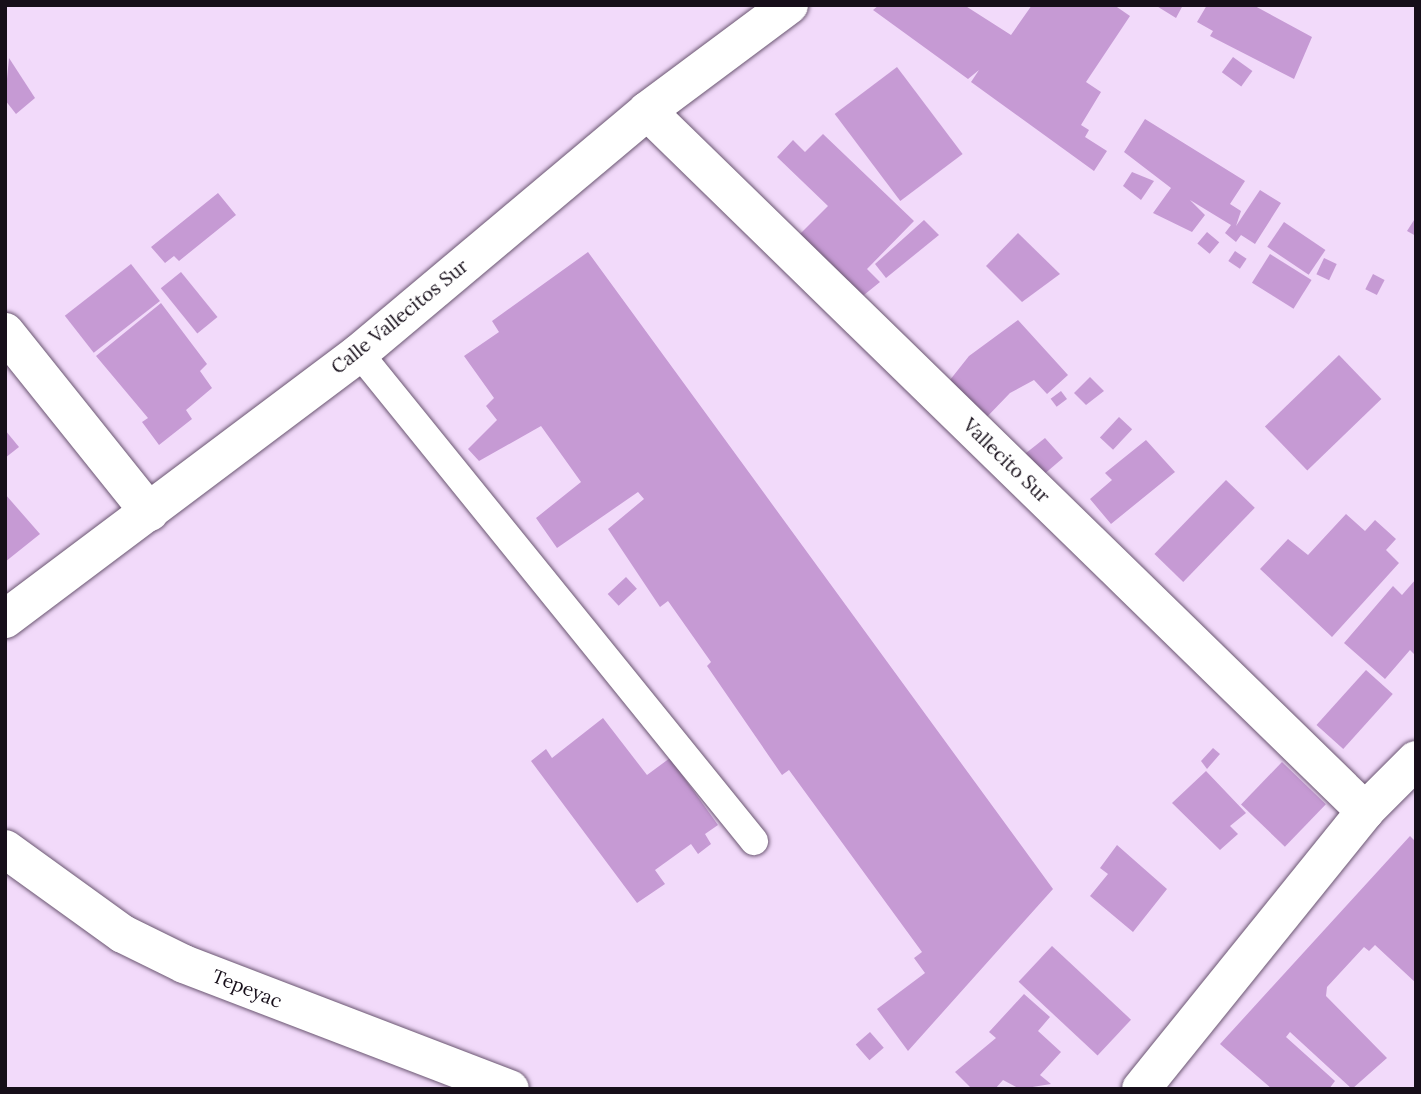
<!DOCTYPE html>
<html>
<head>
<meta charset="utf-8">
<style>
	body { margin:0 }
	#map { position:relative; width:1421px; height:1094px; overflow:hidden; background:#f2dafa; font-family:Lora,serif }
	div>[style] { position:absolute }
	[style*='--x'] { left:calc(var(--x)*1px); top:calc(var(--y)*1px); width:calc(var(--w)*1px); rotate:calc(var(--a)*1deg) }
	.building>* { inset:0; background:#c69ad4; transform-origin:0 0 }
	.roads { filter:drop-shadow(0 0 2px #6a5671) drop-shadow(0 0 2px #6a5671) }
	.lane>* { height:28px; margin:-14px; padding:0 14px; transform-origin:14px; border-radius:14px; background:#fff }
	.street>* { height:38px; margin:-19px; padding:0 19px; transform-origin:19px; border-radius:19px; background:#fff }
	span { translate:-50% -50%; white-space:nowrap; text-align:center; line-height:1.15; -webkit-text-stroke:5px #fff; paint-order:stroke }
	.street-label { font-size:19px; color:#160e19 }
	.frame { position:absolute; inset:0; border:7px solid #160e19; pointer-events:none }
</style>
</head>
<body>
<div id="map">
	<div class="building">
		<div style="clip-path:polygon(879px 5px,964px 5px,1011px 35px,1032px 5px,1114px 5px,1130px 16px,1086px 82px,1101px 92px,1081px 125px,1089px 130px,1085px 137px,1107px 151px,1094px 171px,971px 82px,979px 70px,968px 79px,873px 10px)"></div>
		<div style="clip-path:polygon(1155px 5px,1183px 5px,1176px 18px)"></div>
		<div style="clip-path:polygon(1207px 5px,1253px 5px,1312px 37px,1294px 79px,1210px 36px,1213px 31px,1197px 22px)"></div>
		<div style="left:1233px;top:57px;width:24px;height:19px;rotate:36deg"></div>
		<div style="clip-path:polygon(9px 58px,35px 98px,16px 114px,5px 100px)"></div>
		<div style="left:897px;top:67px;width:109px;height:78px;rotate:53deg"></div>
		<div style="clip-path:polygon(1145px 119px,1245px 181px,1230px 204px,1241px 211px,1236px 226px,1260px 190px,1281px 203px,1255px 244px,1241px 235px,1236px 242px,1225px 233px,1231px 225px,1190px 200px,1205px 215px,1192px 232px,1153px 213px,1171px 188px,1124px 152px)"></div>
		<div style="clip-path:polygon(823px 134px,914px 221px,867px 269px,880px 282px,859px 299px,796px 238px,828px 206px,777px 157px,793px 140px,805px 152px)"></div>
		<div style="clip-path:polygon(1132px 172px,1154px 181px,1141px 200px,1123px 186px)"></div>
		<div style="clip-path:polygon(218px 193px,236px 215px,179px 261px,174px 256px,165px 263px,151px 247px)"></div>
		<div style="clip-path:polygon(1416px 217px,1416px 236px,1407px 231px)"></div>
		<div style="clip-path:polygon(924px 220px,939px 235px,886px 278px,875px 264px)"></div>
		<div style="left:1284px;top:222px;width:50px;height:30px;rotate:34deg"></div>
		<div style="left:1207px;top:232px;width:16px;height:15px;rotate:40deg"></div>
		<div style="clip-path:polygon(1018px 233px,1060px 274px,1022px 302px,986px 266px)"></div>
		<div style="left:1235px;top:251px;width:14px;height:12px;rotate:34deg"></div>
		<div style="clip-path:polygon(588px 252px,1053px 889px,908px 1051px,877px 1009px,925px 973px,914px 958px,922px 952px,789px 770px,782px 775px,707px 666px,711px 662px,668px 601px,660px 607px,608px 529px,644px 499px,638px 492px,557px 548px,536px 518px,581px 482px,541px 426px,479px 461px,468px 449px,497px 420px,486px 406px,494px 398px,464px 356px,499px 332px,492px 321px)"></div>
		<div style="left:1270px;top:254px;width:49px;height:34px;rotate:32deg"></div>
		<div style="left:1324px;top:258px;width:14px;height:18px;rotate:25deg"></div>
		<div style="left:131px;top:264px;width:47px;height:84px;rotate:52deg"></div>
		<div style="left:181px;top:272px;width:58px;height:26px;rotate:51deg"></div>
		<div style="left:1373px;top:274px;width:13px;height:17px;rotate:27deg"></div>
		<div style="clip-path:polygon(161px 303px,207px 364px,200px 371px,212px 388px,186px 410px,192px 419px,159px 445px,142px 422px,148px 418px,96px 356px)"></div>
		<div style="clip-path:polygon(1018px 320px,1068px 375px,1047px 394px,1034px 380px,1010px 393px,983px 421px,946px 385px,969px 356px)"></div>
		<div style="left:1339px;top:355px;width:61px;height:103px;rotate:46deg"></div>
		<div style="clip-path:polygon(1090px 377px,1104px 391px,1086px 405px,1074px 393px)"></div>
		<div style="left:1061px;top:391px;width:10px;height:13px;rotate:53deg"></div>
		<div style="left:1119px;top:417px;width:18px;height:28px;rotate:43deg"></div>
		<div style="clip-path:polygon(5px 430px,19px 447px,5px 458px)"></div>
		<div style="clip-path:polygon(1045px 438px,1063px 458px,1042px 476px,1021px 457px)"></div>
		<div style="clip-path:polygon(1146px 440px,1175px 472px,1111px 524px,1090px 499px,1112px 480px,1105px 473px)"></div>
		<div style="left:1226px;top:480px;width:40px;height:103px;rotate:44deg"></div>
		<div style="clip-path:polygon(5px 494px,40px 534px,5px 562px)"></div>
		<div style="clip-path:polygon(1346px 514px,1365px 531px,1375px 520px,1396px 539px,1386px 550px,1399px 563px,1332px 637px,1260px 569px,1288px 539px,1308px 555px)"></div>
		<div style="left:626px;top:577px;width:16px;height:25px;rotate:47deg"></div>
		<div style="clip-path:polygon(1416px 579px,1416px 656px,1410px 650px,1385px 679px,1344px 643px,1393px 586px,1402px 595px)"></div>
		<div style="left:1366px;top:670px;width:36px;height:74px;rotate:42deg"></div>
		<div style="clip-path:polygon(603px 718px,647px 775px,670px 758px,718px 825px,705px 834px,711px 844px,698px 854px,691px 844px,655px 870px,665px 884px,637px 903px,531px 761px,546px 749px,552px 758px)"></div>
		<div style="clip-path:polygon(1213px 748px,1220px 754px,1207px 769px,1201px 761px)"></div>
		<div style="left:1282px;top:762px;width:61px;height:59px;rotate:44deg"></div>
		<div style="clip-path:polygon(1206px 771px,1246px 813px,1230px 826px,1238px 834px,1220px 850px,1172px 803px)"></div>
		<div style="clip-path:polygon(1410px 836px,1416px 842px,1416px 983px,1375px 945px,1369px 951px,1364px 947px,1327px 987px,1326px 996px,1387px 1058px,1352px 1089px,1290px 1032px,1286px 1037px,1335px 1081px,1329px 1089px,1272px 1089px,1220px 1044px)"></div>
		<div style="clip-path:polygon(1117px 845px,1167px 889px,1133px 932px,1090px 896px,1108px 874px,1100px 868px)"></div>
		<div style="left:1052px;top:946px;width:108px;height:49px;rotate:43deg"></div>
		<div style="clip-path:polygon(1024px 994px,1050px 1017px,1038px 1031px,1061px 1052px,1040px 1075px,1051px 1084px,1020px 1089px,1003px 1080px,995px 1089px,972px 1089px,955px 1072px,996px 1038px,989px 1032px)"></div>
		<div style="left:870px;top:1032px;width:21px;height:19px;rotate:49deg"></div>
	</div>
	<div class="roads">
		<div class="lane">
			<div style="--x:359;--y:353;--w:628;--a:51.01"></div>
		</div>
		<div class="street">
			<div style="--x:647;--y:111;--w:1003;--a:44.27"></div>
			<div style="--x:5;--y:332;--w:231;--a:51.3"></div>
			<div style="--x:5;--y:619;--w:443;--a:-36.9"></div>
			<div style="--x:359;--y:353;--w:376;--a:-40"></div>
			<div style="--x:647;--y:111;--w:177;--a:-36.7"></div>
			<div style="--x:5;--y:849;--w:145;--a:35.8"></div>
			<div style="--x:123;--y:934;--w:68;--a:26.2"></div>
			<div style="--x:184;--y:964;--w:349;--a:21"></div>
			<div style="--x:1141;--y:1089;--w:357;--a:-51.1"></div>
			<div style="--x:1365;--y:811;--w:72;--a:-45"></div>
		</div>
	</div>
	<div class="street-label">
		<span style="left:400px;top:317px;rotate:-39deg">Calle Vallecitos Sur</span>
		<span style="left:1006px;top:461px;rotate:44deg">Vallecito Sur</span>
		<span style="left:247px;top:989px;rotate:22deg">Tepeyac</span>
	</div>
	<div class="frame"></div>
</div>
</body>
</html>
